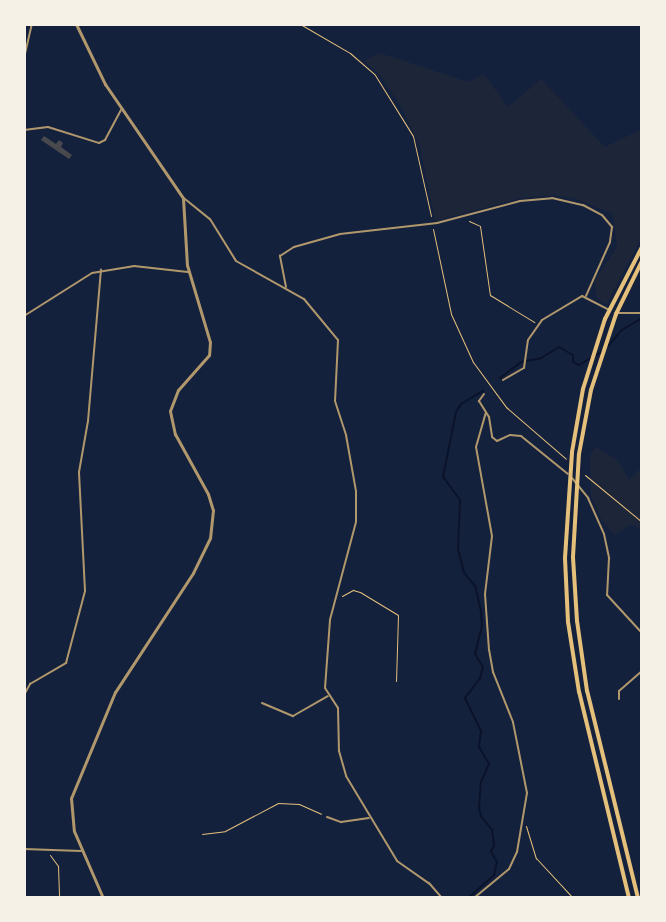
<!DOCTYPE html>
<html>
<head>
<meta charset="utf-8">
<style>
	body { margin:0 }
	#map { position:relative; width:666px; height:922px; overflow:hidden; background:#14213d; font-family:Jost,sans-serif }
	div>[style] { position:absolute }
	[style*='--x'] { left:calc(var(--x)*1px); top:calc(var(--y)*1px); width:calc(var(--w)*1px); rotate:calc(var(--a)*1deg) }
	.green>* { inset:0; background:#1d2539 }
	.stream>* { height:2px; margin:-1px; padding:0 1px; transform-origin:1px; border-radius:1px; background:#0b132b }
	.building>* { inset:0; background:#48494c }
	.path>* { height:1px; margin:-0.5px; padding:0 0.5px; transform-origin:0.5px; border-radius:0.5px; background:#e5c07b }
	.minor>* { height:2px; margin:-1px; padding:0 1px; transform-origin:1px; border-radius:1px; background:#b1986c }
	.tertiary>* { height:3px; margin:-1.5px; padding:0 1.5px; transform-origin:1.5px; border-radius:1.5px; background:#b1986c }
	.motorway>* { height:4px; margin:-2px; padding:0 2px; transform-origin:2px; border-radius:2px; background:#e5c07b }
	span { translate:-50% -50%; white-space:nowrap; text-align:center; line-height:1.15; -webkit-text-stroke:8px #f6f1e7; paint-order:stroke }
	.frame { position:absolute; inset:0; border:26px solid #f6f1e7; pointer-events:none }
</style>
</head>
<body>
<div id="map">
	<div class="green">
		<div style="clip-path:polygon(380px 53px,468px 82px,484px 74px,508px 107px,541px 79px,605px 147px,642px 129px,642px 237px,606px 305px,597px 298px,594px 281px,617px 247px,613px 214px,574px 198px,551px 195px,521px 198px,435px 221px,420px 147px,402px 108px,380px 75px,364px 61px)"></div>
		<div style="clip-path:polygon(596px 447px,617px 460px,629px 480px,642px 467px,642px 530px,632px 524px,614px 535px,601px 519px,591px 496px,590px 455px)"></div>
	</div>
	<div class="stream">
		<div style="--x:608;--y:346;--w:21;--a:-49"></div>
		<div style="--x:622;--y:330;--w:23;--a:-31"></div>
		<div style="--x:500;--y:378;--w:26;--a:-37"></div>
		<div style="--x:521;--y:362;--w:20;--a:-11"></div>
		<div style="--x:541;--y:358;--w:21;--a:-31"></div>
		<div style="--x:559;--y:347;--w:16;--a:30"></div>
		<div style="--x:573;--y:355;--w:7;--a:90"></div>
		<div style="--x:573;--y:362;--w:7;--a:27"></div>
		<div style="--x:579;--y:365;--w:28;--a:-30"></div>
		<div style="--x:468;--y:898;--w:35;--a:-41"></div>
		<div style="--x:494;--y:875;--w:13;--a:-77"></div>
		<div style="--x:497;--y:862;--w:13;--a:-119"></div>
		<div style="--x:491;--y:851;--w:6;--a:-59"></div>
		<div style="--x:494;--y:846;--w:16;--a:-97"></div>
		<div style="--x:492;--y:830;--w:18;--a:-128"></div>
		<div style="--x:481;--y:816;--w:8;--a:-104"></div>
		<div style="--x:479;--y:808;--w:26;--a:-86"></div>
		<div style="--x:481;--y:782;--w:20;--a:-66"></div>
		<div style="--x:489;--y:764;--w:20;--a:-120"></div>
		<div style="--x:479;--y:747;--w:16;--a:-83"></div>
		<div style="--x:481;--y:731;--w:37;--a:-116"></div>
		<div style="--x:465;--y:698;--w:25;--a:-53"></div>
		<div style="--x:480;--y:678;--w:11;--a:-75"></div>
		<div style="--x:483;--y:667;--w:15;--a:-122"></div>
		<div style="--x:475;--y:654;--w:29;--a:-76"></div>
		<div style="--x:482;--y:626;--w:15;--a:-94"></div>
		<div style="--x:481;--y:611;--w:26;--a:-103"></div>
		<div style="--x:475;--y:586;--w:17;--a:-130"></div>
		<div style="--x:464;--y:573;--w:25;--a:-104"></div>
		<div style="--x:458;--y:549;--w:49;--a:-87.7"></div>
		<div style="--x:460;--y:500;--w:29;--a:-126"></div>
		<div style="--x:443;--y:477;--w:66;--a:-78.7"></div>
		<div style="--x:456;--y:412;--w:9;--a:-58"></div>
		<div style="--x:461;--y:404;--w:26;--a:-31"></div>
	</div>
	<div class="building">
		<div style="clip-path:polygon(44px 136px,56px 144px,59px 140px,63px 143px,61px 147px,72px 155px,69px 159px,41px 140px)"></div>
	</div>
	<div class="path">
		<div style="--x:300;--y:24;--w:58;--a:30.1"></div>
		<div style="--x:350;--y:53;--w:33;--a:41"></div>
		<div style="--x:375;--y:75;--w:72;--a:58.1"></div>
		<div style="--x:413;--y:136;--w:82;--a:77.3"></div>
		<div style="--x:469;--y:221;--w:12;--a:24"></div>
		<div style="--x:480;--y:226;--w:70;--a:81.8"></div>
		<div style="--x:490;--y:295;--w:52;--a:31.5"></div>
		<div style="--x:433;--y:229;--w:87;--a:78"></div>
		<div style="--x:451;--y:314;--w:53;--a:65.4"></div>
		<div style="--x:473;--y:362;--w:56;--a:53.7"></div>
		<div style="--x:506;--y:407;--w:79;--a:40.9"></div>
		<div style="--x:585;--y:475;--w:74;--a:39.5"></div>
		<div style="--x:342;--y:596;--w:13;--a:-29"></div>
		<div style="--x:353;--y:590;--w:7;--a:16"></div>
		<div style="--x:360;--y:592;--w:44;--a:31.2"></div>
		<div style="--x:398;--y:615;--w:66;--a:91.7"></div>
		<div style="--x:526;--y:826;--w:34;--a:73"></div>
		<div style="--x:536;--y:858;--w:54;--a:47.2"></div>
		<div style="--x:202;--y:834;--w:23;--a:-7"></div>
		<div style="--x:225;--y:831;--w:60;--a:-27.8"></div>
		<div style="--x:278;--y:803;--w:21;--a:3"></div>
		<div style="--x:299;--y:804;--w:24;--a:24"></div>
		<div style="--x:50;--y:855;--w:14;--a:54"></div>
		<div style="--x:58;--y:866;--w:32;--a:88"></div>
	</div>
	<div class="minor">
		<div style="--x:24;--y:58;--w:35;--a:-77"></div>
		<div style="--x:24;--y:130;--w:24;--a:-7"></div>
		<div style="--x:48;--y:127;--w:53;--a:17.4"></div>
		<div style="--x:99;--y:143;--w:7;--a:-27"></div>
		<div style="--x:105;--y:140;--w:34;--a:-62"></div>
		<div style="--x:185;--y:199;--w:32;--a:39"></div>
		<div style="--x:210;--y:219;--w:49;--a:58.2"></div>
		<div style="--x:236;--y:261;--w:78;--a:29.2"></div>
		<div style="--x:304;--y:299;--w:53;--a:50.3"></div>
		<div style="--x:338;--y:340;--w:61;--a:92.8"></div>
		<div style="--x:335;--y:401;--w:36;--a:72"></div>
		<div style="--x:346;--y:435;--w:57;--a:79.9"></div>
		<div style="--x:356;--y:491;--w:31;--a:90"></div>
		<div style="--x:356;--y:522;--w:101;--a:104.9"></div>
		<div style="--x:330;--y:620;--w:68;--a:94.2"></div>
		<div style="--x:325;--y:688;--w:24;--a:57"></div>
		<div style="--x:338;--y:708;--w:43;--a:88.7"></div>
		<div style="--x:339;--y:751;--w:26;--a:74"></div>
		<div style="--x:346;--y:776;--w:99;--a:59"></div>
		<div style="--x:397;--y:861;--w:39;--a:35"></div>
		<div style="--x:429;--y:883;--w:20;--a:49"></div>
		<div style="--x:286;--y:287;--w:32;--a:-101"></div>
		<div style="--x:280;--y:256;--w:17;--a:-33"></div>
		<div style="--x:294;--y:247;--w:48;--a:-15.8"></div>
		<div style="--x:340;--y:234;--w:98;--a:-6.5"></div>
		<div style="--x:437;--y:223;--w:86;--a:-14.8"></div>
		<div style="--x:520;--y:201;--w:32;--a:-5"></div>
		<div style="--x:552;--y:198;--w:32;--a:13"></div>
		<div style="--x:583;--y:205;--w:21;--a:28"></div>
		<div style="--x:602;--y:215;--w:16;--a:50"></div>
		<div style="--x:612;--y:227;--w:15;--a:98"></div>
		<div style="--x:610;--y:242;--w:59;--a:114"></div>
		<div style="--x:616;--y:313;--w:26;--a:0"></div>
		<div style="--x:24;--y:316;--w:80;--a:-32.3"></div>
		<div style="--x:92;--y:273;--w:43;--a:-9.5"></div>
		<div style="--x:134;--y:266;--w:54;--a:6.3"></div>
		<div style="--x:503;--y:380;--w:24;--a:-30"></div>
		<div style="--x:524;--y:368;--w:28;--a:-82"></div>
		<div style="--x:528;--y:340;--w:24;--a:-55"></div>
		<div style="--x:542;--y:320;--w:47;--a:-31"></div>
		<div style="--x:582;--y:296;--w:31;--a:27"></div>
		<div style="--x:484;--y:394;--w:9;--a:126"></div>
		<div style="--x:479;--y:401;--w:19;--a:58"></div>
		<div style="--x:489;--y:417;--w:20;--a:81"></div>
		<div style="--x:492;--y:437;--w:6;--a:39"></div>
		<div style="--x:497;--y:441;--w:14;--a:-25"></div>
		<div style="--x:510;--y:435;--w:11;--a:5"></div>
		<div style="--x:521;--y:436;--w:60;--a:39"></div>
		<div style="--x:572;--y:478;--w:26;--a:51"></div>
		<div style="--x:588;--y:498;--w:39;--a:66"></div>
		<div style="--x:604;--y:534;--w:25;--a:78"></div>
		<div style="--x:609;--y:558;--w:37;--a:93"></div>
		<div style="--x:607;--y:595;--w:52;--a:47.4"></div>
		<div style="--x:24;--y:695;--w:13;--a:-61"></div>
		<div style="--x:30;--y:684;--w:42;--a:-30.3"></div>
		<div style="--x:66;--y:663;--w:74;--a:-75.2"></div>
		<div style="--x:85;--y:591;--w:119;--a:-92.9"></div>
		<div style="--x:79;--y:472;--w:52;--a:-80"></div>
		<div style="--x:88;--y:421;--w:152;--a:-85.1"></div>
		<div style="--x:619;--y:699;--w:8;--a:-90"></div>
		<div style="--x:619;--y:691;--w:30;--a:-41"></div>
		<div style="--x:262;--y:703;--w:34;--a:23"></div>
		<div style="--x:293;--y:716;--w:40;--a:-29.7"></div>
		<div style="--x:327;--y:817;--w:15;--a:20"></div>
		<div style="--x:341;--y:822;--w:28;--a:-8"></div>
		<div style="--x:24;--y:849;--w:57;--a:2"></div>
		<div style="--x:474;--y:898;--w:45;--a:-39.6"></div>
		<div style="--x:509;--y:869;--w:19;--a:-65"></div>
		<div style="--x:517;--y:852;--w:60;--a:-80.4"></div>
		<div style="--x:527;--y:793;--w:72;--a:-101.2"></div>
		<div style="--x:513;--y:722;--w:54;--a:-111.8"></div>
		<div style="--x:493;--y:672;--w:22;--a:-100"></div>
		<div style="--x:489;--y:650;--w:56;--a:-94.1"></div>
		<div style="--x:485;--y:594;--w:58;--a:-83.1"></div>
		<div style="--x:492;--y:536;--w:90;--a:-100.2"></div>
		<div style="--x:476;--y:447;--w:36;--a:-74"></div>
	</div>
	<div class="tertiary">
		<div style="--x:76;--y:24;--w:67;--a:64.2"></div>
		<div style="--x:105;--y:84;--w:138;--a:55.6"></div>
		<div style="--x:183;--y:198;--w:67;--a:86.6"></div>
		<div style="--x:187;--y:265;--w:80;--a:73.4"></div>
		<div style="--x:210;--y:342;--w:13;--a:94"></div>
		<div style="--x:209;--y:355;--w:47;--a:131.5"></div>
		<div style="--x:178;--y:390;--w:22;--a:111"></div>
		<div style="--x:170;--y:411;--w:24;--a:78"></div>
		<div style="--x:175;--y:434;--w:68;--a:61.2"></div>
		<div style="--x:208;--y:494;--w:17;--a:73"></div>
		<div style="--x:213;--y:510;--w:28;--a:96"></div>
		<div style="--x:210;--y:538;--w:39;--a:116"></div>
		<div style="--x:193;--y:573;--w:142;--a:123.2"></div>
		<div style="--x:115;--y:692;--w:115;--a:112.5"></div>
		<div style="--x:71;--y:798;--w:33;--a:85"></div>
		<div style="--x:74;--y:831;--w:73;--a:66.6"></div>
	</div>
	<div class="motorway">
		<div style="--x:629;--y:898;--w:212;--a:-103.6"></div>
		<div style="--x:579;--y:692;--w:71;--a:-98.9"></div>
		<div style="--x:568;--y:622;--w:64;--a:-92.7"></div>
		<div style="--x:565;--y:558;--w:106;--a:-86.2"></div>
		<div style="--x:572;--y:452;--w:64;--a:-80.1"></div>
		<div style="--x:583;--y:389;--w:73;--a:-72.6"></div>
		<div style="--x:605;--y:319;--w:81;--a:-62.8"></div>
		<div style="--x:638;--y:898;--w:213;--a:-103.8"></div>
		<div style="--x:587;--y:691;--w:71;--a:-98.1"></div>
		<div style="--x:577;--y:621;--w:64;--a:-93.6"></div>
		<div style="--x:573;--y:557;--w:103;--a:-86.7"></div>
		<div style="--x:579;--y:454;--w:65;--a:-79.4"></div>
		<div style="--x:591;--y:390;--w:80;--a:-71.8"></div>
		<div style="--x:616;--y:314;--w:59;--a:-63.9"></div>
	</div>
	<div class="frame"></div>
</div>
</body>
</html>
